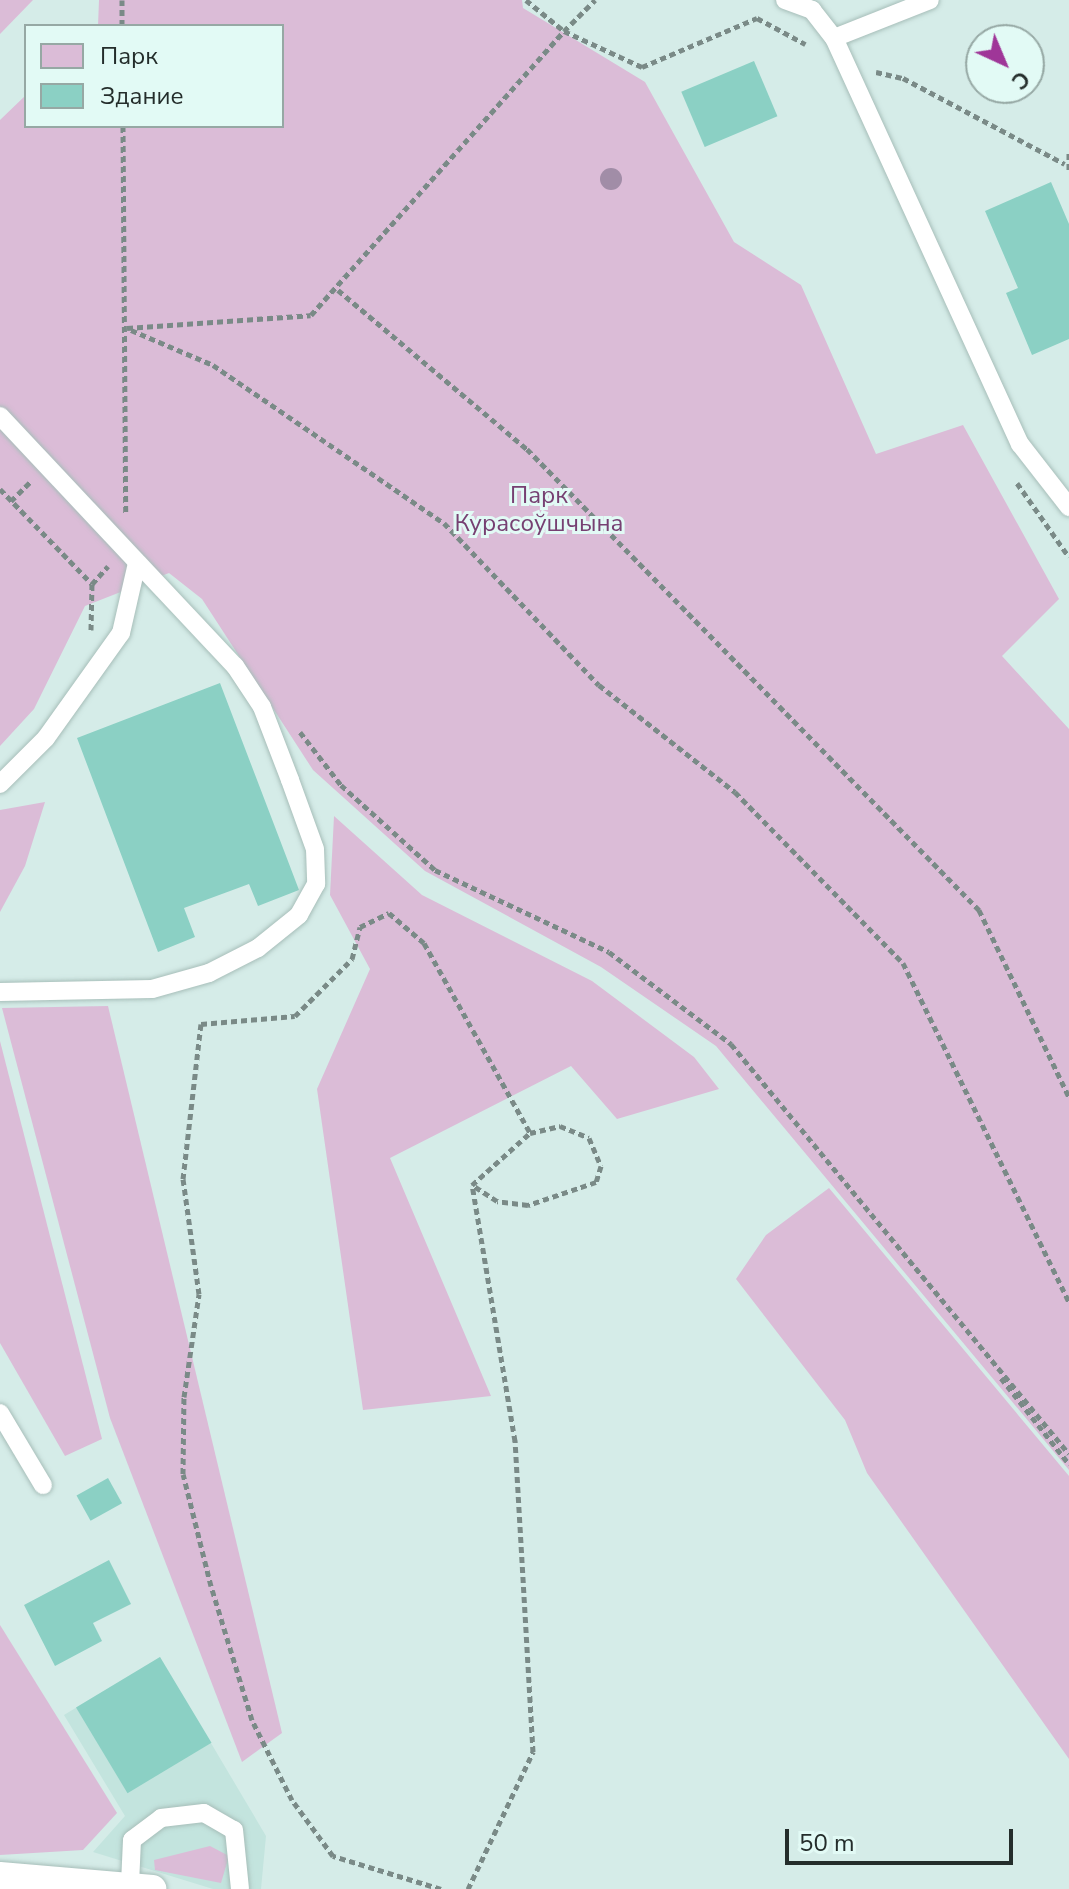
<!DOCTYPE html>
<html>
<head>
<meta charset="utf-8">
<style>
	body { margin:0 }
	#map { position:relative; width:1069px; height:1889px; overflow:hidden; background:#d5ece8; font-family:"Nunito Sans",sans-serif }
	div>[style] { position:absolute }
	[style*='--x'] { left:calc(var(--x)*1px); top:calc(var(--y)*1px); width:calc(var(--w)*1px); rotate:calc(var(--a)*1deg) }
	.built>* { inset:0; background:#c3e4de }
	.green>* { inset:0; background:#dbbcd7 }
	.building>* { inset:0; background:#8bd0c4; transform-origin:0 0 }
	.path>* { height:5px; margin-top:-2.5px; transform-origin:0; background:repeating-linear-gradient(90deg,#7a8a87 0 6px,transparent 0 10px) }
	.roads { filter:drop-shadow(0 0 2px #a7beb9) drop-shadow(0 0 2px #a7beb9) }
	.service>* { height:18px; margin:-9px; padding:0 9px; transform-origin:9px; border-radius:9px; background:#fff }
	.pedestrian>* { height:28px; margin:-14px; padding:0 14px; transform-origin:14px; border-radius:14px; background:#fff }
	.trees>* { width:22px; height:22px; margin:-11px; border-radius:50%; background:#a18da7 }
	span { translate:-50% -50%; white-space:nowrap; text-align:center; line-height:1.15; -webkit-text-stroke:6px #e2faf5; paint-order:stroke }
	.park-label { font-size:24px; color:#764072 }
	.legend { position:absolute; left:24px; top:24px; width:260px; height:104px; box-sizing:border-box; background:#e2faf5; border:2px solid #96a8a4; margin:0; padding:10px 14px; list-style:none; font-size:24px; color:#242d2b }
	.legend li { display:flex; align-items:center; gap:16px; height:40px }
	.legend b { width:40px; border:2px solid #96a8a4 }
	.north { position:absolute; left:965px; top:24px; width:80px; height:80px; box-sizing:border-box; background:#e2faf5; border:2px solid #96a8a4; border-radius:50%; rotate:136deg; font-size:22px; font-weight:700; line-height:32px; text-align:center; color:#242d2b }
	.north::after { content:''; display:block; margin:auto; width:28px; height:36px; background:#9f3698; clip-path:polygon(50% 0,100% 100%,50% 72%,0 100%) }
	.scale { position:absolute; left:785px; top:1829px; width:228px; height:36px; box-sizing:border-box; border:4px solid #242d2b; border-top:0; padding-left:10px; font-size:24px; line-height:28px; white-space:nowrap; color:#242d2b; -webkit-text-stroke:6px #e2faf5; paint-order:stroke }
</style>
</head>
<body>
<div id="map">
	<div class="built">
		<div style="clip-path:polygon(160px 1657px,266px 1836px,261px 1889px,213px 1889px,93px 1852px,125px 1816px,64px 1715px)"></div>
	</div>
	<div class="green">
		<div style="clip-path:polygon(0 0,33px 0,0 34px)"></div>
		<div style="clip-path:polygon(99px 0,522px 0,523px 8px,645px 82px,734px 242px,801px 285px,876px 454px,963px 425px,1059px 599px,1002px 656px,1069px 729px,1069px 1470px,716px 1046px,601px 967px,425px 871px,313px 770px,202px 599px,169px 573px,85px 606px,34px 709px,0 746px,0 120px,26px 95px,26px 126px,282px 126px,282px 26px,98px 26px)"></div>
		<div style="clip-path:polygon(45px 802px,25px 866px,0 912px,0 810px)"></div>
		<div style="clip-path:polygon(334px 816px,422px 895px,592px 981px,694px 1057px,719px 1089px,617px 1119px,571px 1066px,390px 1158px,491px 1396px,363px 1410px,317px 1089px,370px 969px,330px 895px)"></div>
		<div style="clip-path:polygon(108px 1006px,282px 1733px,242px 1762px,110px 1418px,2px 1008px)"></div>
		<div style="clip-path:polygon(0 1041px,102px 1439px,65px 1456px,0 1343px)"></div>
		<div style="clip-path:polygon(829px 1188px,1069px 1476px,1069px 1759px,867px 1473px,845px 1420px,736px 1279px,766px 1235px)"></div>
		<div style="clip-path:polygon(0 1625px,117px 1813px,83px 1850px,0 1855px)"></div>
		<div style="clip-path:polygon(210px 1846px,229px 1856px,221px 1883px,155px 1870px,154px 1860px)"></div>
	</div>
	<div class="building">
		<div style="left:754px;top:61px;width:60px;height:79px;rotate:67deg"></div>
		<div style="clip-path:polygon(1051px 182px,1069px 224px,1069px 339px,1032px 355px,1006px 293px,1018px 288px,985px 211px)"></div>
		<div style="clip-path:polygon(220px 683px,299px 890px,258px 906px,249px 884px,184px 908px,195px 937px,158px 952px,77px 738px)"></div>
		<div style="left:108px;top:1478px;width:29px;height:36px;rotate:61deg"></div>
		<div style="clip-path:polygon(109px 1560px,131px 1604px,93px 1623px,102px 1641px,55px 1666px,24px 1605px)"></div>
		<div style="left:160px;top:1657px;width:100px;height:98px;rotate:59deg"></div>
	</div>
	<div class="path">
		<div style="--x:122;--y:0;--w:26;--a:90"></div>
		<div style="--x:526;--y:0;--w:49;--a:39.2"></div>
		<div style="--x:564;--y:31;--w:44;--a:-45"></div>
		<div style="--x:876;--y:72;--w:28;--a:13"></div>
		<div style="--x:903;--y:78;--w:183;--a:28"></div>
		<div style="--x:123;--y:126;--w:388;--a:89.6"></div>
		<div style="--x:1069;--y:153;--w:19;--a:90"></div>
		<div style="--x:338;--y:290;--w:247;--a:40.1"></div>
		<div style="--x:527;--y:449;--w:646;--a:45.56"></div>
		<div style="--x:979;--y:910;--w:208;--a:64.3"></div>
		<div style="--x:127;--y:328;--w:184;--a:-4"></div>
		<div style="--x:311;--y:315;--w:380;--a:-48.3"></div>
		<div style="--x:564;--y:31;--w:86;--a:24.8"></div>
		<div style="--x:642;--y:67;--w:125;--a:-23.1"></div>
		<div style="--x:757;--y:18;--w:55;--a:28.4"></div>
		<div style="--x:131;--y:330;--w:89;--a:23.1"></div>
		<div style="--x:213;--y:365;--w:280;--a:34.4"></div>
		<div style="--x:444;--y:523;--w:224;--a:46.3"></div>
		<div style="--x:599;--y:685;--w:173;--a:38.2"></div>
		<div style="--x:735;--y:792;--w:240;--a:45.5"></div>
		<div style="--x:903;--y:963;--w:377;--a:63.9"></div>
		<div style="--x:1017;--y:483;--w:90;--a:54.9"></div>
		<div style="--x:0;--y:489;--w:132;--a:45.9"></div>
		<div style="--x:11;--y:501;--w:27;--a:-45"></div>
		<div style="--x:91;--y:630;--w:46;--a:-88.8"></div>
		<div style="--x:92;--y:584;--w:24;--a:-48"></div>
		<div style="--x:300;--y:732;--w:67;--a:52.3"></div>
		<div style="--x:341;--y:785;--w:127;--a:42.1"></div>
		<div style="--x:435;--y:870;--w:192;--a:25.2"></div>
		<div style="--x:609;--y:952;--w:153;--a:37"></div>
		<div style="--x:731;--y:1044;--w:531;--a:50.5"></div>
		<div style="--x:560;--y:1126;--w:31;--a:22"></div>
		<div style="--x:589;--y:1138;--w:30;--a:67"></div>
		<div style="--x:601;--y:1166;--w:17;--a:107"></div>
		<div style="--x:596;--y:1182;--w:72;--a:161.3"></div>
		<div style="--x:528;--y:1205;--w:31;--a:-173"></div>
		<div style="--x:497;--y:1201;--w:30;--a:-147"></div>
		<div style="--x:472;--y:1185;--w:78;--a:-41.9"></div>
		<div style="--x:530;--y:1133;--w:31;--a:-13"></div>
		<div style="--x:1001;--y:1378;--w:110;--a:51.7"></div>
		<div style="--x:441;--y:1889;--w:113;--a:-163"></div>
		<div style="--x:333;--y:1856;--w:69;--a:-126.2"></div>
		<div style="--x:292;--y:1800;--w:89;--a:-116.6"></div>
		<div style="--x:252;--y:1720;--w:140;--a:-107"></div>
		<div style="--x:211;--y:1586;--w:115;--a:-104"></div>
		<div style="--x:183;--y:1474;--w:77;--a:-89.3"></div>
		<div style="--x:184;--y:1397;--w:104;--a:-81.7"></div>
		<div style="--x:199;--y:1294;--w:116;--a:-97.9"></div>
		<div style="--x:183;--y:1179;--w:156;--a:-83.4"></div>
		<div style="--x:201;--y:1024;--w:94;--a:-4.9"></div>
		<div style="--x:295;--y:1016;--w:81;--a:-45"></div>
		<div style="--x:352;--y:959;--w:33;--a:-76"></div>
		<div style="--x:360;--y:927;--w:32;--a:-26"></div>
		<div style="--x:389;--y:913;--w:46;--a:40.6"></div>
		<div style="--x:424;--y:943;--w:218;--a:60.8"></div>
		<div style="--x:468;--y:1889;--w:152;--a:-64.6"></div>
		<div style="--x:533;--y:1752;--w:312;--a:-93.3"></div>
		<div style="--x:515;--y:1441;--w:260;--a:-99.5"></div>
	</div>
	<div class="roads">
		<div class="service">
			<div style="--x:785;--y:0;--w:29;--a:20"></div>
			<div style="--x:812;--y:10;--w:36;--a:52"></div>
			<div style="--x:834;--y:38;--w:447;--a:65.4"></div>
			<div style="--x:1020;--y:444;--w:80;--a:52.1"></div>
			<div style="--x:834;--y:38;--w:103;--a:-21.6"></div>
			<div style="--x:0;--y:416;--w:343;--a:46.8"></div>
			<div style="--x:235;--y:666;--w:49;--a:56.6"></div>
			<div style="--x:262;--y:707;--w:78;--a:69"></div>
			<div style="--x:290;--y:780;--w:73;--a:70.1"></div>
			<div style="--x:315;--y:849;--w:35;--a:88"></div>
			<div style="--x:316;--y:884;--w:35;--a:119"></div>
			<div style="--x:299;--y:915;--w:53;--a:141.2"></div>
			<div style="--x:258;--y:948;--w:55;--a:153"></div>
			<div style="--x:209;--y:973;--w:59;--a:164.3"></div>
			<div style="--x:152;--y:989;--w:152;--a:178.9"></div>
			<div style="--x:0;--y:784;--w:65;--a:-45"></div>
			<div style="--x:46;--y:738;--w:129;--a:-54.5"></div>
			<div style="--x:121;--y:633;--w:72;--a:-77.1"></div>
			<div style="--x:0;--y:1413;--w:84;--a:59.2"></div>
			<div style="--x:130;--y:1884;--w:44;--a:-87.4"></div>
			<div style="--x:132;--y:1840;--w:36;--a:-37"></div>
			<div style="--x:161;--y:1818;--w:43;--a:-6.6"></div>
			<div style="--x:204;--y:1813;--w:34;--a:30"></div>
			<div style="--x:234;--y:1830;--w:59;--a:84.2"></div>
		</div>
		<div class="pedestrian">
			<div style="--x:0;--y:1876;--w:153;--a:4.9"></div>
		</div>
	</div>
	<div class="trees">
		<div style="left:611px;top:179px"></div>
	</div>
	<div class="park-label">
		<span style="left:539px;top:510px">Парк<br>Курасоўшчына</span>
	</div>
	<ul class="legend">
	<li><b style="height:22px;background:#dbbcd7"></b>Парк</li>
	<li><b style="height:22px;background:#8bd0c4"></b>Здание</li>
	</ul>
	<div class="north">С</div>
	<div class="scale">50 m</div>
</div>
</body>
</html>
